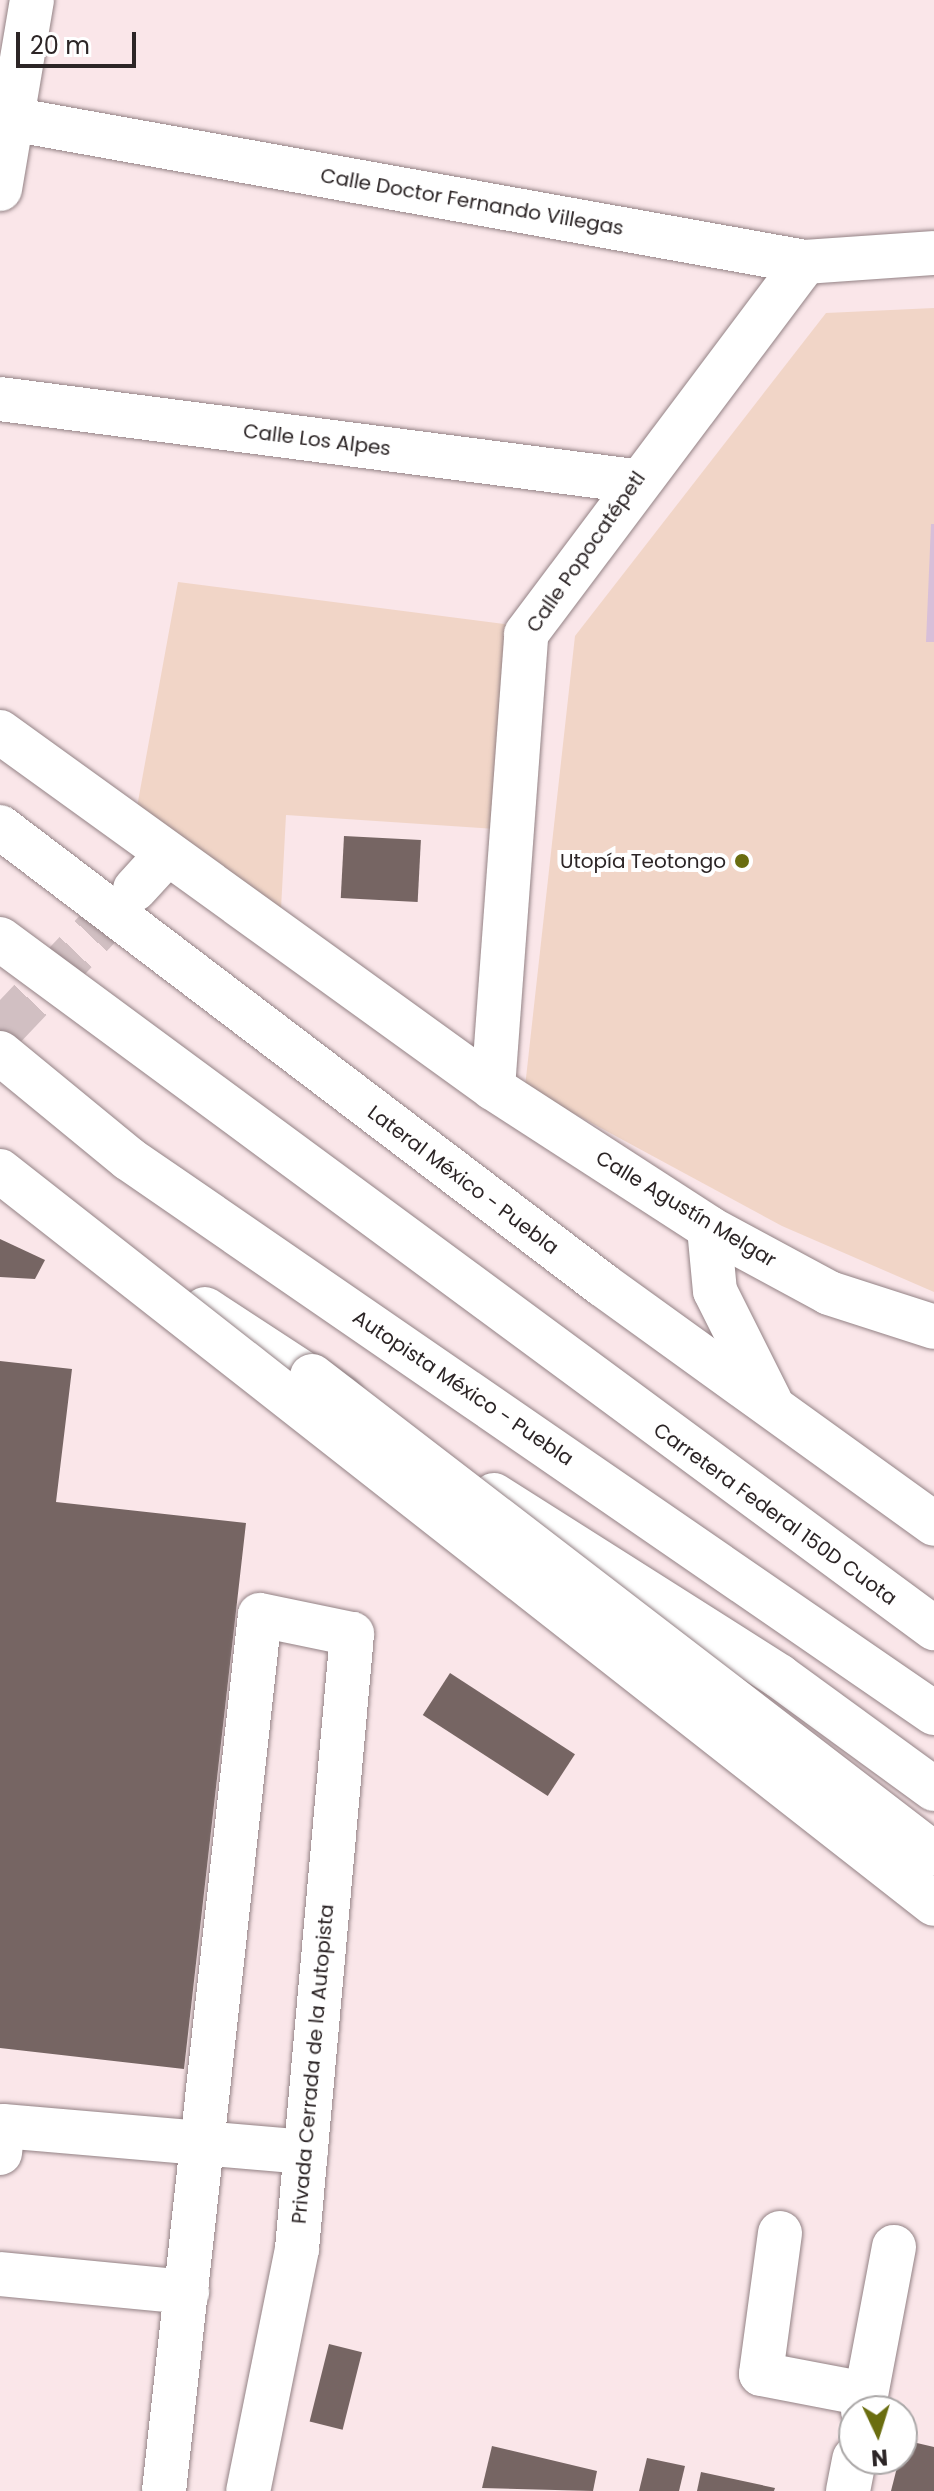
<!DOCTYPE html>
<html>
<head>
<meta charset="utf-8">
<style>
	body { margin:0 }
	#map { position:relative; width:934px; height:2491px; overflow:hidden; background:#fae6e9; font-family:Poppins,sans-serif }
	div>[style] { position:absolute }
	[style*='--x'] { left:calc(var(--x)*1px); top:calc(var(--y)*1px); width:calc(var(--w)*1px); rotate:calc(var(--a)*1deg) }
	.green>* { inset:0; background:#f1d5c7 }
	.water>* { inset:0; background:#d8bfd9 }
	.building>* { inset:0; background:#766563; transform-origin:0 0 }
	.minor-tunnel>* { height:44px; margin-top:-22px; transform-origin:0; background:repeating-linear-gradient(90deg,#d1bfc2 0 44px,transparent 0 66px) }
	.roads { filter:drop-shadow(0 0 2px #938285) drop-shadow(0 0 2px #938285) }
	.minor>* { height:44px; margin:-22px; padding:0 22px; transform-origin:22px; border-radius:22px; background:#fff }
	.highway>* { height:44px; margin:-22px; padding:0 22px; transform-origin:22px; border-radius:22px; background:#fff }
	.bridges { filter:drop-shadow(0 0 2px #938285) drop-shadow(0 0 2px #938285) }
	.minor-bridge>* { height:44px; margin:-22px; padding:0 22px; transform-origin:22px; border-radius:22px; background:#fff }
	.dots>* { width:22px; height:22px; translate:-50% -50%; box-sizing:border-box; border:4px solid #fff; border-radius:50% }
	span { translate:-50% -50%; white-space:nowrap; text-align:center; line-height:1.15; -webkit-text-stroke:8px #fff; paint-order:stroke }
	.street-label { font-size:20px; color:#2c2526 }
	.poi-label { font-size:20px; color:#2c2526 }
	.right { translate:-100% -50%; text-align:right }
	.north { position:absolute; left:838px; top:2395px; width:80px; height:80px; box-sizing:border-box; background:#fff; border:2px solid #aba8a8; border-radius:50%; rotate:176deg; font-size:22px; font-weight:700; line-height:32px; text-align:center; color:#2c2526 }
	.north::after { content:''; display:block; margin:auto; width:28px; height:36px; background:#6a6d0f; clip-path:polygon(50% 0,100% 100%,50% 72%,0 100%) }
	.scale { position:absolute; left:16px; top:32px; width:120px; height:36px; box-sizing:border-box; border:4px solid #2c2526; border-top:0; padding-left:10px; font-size:24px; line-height:28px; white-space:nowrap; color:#2c2526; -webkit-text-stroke:6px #fff; paint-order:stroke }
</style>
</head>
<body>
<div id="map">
	<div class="green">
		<div style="clip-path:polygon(934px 308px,934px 1292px,782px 1226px,525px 1087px,575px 636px,826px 313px)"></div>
		<div style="clip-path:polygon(178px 582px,511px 625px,496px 829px,286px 815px,281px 909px,137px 807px)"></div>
	</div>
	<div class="water">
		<div style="clip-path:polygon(931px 524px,934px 524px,934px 642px,926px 642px)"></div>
	</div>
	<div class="building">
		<div style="left:344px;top:836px;width:77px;height:62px;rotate:3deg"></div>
		<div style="clip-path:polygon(0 1239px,45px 1260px,35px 1279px,0 1277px)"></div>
		<div style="clip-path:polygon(0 1361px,72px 1369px,56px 1502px,246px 1523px,184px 2069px,0 2048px)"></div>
		<div style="left:450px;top:1673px;width:149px;height:50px;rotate:33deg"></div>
		<div style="left:329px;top:2344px;width:34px;height:80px;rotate:14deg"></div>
		<div style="clip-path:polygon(904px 2440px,934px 2447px,934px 2491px,891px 2491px)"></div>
		<div style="clip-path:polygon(492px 2446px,597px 2471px,593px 2491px,482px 2488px)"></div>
		<div style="clip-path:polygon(647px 2458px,685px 2466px,679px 2491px,639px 2491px)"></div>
		<div style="clip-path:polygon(701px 2472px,775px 2488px,774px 2491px,697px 2491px)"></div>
	</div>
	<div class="minor-tunnel">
		<div style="--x:0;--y:1032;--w:197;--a:-46.6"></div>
	</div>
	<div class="roads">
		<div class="minor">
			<div style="--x:11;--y:119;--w:807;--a:10.21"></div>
			<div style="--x:805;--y:262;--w:129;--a:-4"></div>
			<div style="--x:0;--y:189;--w:192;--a:-80.4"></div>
			<div style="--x:0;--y:399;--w:639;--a:7.37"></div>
			<div style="--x:0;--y:732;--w:608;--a:35.83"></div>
			<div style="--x:493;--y:1088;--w:257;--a:32.9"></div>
			<div style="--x:709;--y:1228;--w:136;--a:28.4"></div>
			<div style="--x:829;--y:1293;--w:110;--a:17.9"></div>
			<div style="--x:135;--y:889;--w:47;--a:-47.6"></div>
			<div style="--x:493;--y:1088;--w:455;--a:-85.8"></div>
			<div style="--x:526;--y:634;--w:465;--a:-53.1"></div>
			<div style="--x:0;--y:2153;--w:27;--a:-84"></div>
			<div style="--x:3;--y:2126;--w:304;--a:4.9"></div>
			<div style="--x:780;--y:2233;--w:142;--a:97.7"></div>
			<div style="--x:761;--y:2374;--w:107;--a:10.8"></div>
			<div style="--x:0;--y:2274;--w:188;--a:5.5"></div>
			<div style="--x:863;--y:2411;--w:167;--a:-79.3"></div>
			<div style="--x:164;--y:2491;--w:881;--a:-83.75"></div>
			<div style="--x:260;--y:1615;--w:94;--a:11.7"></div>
			<div style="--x:352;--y:1634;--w:617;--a:95.11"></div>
			<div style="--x:297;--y:2249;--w:247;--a:101.4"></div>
			<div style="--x:848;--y:2491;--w:33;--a:-79"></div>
		</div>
		<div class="highway">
			<div style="--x:0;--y:827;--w:757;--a:37.22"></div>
			<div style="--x:603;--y:1285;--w:408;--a:35.8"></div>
			<div style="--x:0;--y:939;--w:1161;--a:36.42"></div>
			<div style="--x:0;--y:1053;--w:167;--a:39.4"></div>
			<div style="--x:129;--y:1159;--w:977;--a:34.54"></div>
			<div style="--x:709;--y:1228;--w:63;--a:84.6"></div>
			<div style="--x:715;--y:1291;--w:123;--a:63.4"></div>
			<div style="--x:205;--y:1309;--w:163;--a:33.2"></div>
			<div style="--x:494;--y:1495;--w:338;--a:32.4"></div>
			<div style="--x:779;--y:1676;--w:192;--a:36.1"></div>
		</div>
	</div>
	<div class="bridges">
		<div class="minor-bridge">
			<div style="--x:0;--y:1171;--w:1187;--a:38.12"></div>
			<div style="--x:312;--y:1376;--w:784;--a:37.54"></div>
		</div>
	</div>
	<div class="dots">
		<div style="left:742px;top:861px;background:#6a6d0f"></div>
	</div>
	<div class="street-label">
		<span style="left:472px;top:202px;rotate:10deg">Calle Doctor Fernando Villegas</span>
		<span style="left:317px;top:440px;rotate:7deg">Calle Los Alpes</span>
		<span style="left:586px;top:552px;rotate:-55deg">Calle Popocatépetl</span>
		<span style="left:463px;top:1180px;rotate:37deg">Lateral México - Puebla</span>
		<span style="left:686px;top:1209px;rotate:31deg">Calle Agustín Melgar</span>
		<span style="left:463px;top:1388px;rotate:34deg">Autopista México - Puebla</span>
		<span style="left:775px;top:1514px;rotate:36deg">Carretera Federal 150D Cuota</span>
		<span style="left:313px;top:2064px;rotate:-85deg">Privada Cerrada de la Autopista</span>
	</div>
	<div class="poi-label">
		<span class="right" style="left:726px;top:861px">Utopía Teotongo</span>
	</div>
	<div class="north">N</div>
	<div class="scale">20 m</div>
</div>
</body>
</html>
